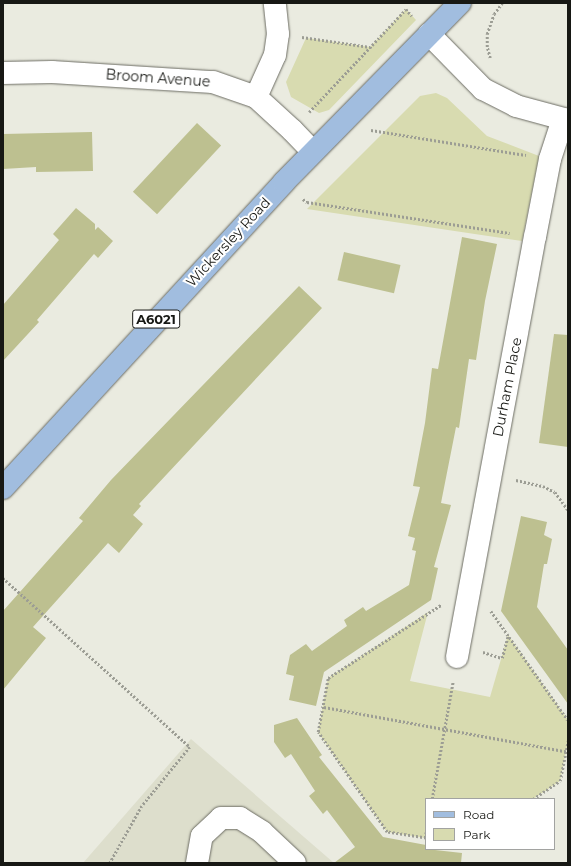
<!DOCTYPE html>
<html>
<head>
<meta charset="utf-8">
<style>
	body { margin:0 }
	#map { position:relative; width:571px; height:866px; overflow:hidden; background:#eaebe0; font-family:Montserrat,sans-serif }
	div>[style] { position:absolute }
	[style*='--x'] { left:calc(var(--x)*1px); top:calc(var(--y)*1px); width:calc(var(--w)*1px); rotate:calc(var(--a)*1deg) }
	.built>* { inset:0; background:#dddecc }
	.green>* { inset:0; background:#d8dbb0 }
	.building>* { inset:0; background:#bdc090; transform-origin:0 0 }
	.path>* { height:2.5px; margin-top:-1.25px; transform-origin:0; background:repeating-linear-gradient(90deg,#9c9d94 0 2px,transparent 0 4px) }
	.roads { filter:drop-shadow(0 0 1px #6c6c63) drop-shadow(0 0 1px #6c6c63) }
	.minor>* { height:22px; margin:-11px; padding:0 11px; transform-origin:11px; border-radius:11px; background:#fff }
	.major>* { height:22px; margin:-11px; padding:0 11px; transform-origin:11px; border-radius:11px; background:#a1bddf }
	span { translate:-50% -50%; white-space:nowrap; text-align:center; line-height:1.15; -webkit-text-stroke:4px #fff; paint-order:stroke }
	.shield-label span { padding:1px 3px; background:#fff; border:1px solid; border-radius:3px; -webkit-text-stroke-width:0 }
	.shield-label { font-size:13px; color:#171814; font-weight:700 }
	.street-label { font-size:14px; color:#171814 }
	.frame { position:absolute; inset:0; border:4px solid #171814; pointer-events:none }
	.legend { position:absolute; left:425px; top:798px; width:130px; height:52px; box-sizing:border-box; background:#fff; border:1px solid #a2a3a1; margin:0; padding:5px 7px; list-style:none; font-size:12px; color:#171814 }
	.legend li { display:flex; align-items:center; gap:8px; height:20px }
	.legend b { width:20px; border:1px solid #a2a3a1 }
</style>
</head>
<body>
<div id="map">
	<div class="built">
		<div style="clip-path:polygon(191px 739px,334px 863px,83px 863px)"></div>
	</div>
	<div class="green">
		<div style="clip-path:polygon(406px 9px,416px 20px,329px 110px,319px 113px,291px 97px,286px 82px,306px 38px,370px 47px)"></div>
		<div style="clip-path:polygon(436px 93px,447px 98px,487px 136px,539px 156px,522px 241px,307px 209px,420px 96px)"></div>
		<div style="clip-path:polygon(428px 612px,410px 681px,490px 697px,508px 635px,568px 720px,568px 741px,560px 781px,533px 799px,426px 799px,426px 838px,387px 832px,318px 732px,328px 678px)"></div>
	</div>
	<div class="building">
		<div style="left:197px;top:123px;width:33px;height:94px;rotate:43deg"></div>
		<div style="clip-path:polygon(92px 132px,93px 171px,36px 172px,36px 167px,3px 169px,3px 134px)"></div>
		<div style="clip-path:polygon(76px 208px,95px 224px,95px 230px,98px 227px,113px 241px,98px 258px,94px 254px,37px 320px,39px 322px,3px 361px,3px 305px,59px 240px,53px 234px)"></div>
		<div style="clip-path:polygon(462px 237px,497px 244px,485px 301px,476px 360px,469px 359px,459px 428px,456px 427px,441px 503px,451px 505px,434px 567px,438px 568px,431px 600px,324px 672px,316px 706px,289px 700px,294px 676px,286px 674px,290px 655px,306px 644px,312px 651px,347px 626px,344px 620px,363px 607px,366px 611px,409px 585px,416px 551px,412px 550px,415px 538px,408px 536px,420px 487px,413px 486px,425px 423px,432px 368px,438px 369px)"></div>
		<div style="left:344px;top:252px;width:58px;height:29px;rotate:13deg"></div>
		<div style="clip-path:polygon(299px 286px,322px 308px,139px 504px,141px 506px,133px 515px,143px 524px,119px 553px,108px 543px,33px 627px,46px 638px,3px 690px,3px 611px,83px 521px,79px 518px,111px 480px)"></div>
		<div style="clip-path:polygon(554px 334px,568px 335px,568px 447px,539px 443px)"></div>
		<div style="clip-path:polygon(521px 516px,547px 522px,544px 535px,552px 539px,547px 564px,544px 564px,537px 607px,568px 650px,568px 704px,501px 611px)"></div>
		<div style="clip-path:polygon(297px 718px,322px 755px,319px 757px,383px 837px,426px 845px,426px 849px,462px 853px,461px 863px,334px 863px,355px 847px,327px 810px,323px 814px,309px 796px,315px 791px,291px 754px,285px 758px,274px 742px,274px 725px)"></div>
	</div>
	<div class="path">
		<div style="--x:302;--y:37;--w:69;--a:8.4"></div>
		<div style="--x:490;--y:58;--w:11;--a:-105"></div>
		<div style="--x:487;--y:47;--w:13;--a:-90"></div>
		<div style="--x:487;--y:34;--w:21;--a:-71"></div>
		<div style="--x:494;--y:14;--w:14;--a:-54"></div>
		<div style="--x:309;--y:112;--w:141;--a:-46.7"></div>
		<div style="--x:406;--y:9;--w:9;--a:49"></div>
		<div style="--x:371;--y:130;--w:157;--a:9.2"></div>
		<div style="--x:303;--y:199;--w:5;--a:37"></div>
		<div style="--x:307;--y:202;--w:205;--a:8.7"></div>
		<div style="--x:516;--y:480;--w:28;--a:13"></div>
		<div style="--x:543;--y:486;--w:13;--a:27"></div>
		<div style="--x:555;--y:492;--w:22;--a:54"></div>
		<div style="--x:3;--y:578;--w:252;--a:42.1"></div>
		<div style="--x:190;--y:747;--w:76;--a:129.1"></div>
		<div style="--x:142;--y:806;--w:65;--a:119.3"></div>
		<div style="--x:491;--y:611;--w:133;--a:54.8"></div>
		<div style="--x:483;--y:652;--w:20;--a:18"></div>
		<div style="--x:502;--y:658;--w:23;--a:-75"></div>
		<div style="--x:324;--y:707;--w:248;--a:10.4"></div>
		<div style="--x:432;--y:799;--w:120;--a:-79.9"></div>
		<div style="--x:533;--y:799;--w:32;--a:-34"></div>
		<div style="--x:560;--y:781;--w:41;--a:-78.7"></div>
		<div style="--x:425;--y:838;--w:6;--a:-81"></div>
		<div style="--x:426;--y:838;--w:39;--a:-171"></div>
		<div style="--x:387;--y:832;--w:121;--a:-124.6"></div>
		<div style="--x:318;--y:732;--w:55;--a:-79.5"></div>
		<div style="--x:328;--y:678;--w:135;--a:-32.9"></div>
	</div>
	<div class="roads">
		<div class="minor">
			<div style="--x:429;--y:34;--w:77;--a:45.5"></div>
			<div style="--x:483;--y:89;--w:37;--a:27"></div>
			<div style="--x:516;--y:106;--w:54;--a:15.1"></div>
			<div style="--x:3;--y:73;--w:49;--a:-1.2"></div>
			<div style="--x:52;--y:72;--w:161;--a:3.6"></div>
			<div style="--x:213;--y:82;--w:46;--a:19.2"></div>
			<div style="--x:256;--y:97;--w:49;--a:42.5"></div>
			<div style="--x:292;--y:130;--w:30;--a:46"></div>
			<div style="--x:256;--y:97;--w:46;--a:-65.7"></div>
			<div style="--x:275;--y:55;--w:21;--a:-82"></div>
			<div style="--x:278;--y:34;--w:31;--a:-96"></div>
			<div style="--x:457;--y:657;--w:427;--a:-79.5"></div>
			<div style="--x:535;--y:237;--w:79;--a:-79.1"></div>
			<div style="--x:550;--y:159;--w:42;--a:-72"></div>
			<div style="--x:197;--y:863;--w:27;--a:-80"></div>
			<div style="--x:202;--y:836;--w:26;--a:-43"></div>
			<div style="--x:221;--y:818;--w:19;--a:0"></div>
			<div style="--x:240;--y:818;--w:26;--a:32"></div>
			<div style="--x:262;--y:832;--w:45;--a:43.2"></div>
		</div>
		<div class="major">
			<div style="--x:3;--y:488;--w:415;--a:-47.4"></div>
			<div style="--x:284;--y:182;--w:251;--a:-45.5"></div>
		</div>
	</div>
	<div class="shield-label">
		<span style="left:156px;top:319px">A6021</span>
	</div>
	<div class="street-label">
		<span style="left:158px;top:78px;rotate:4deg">Broom Avenue</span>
		<span style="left:228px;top:242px;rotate:-47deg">Wickersley Road</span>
		<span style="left:507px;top:387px;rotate:-79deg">Durham Place</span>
	</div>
	<div class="frame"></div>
	<ul class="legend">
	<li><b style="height:5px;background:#a1bddf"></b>Road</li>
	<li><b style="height:11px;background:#d8dbb0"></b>Park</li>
	</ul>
</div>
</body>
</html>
